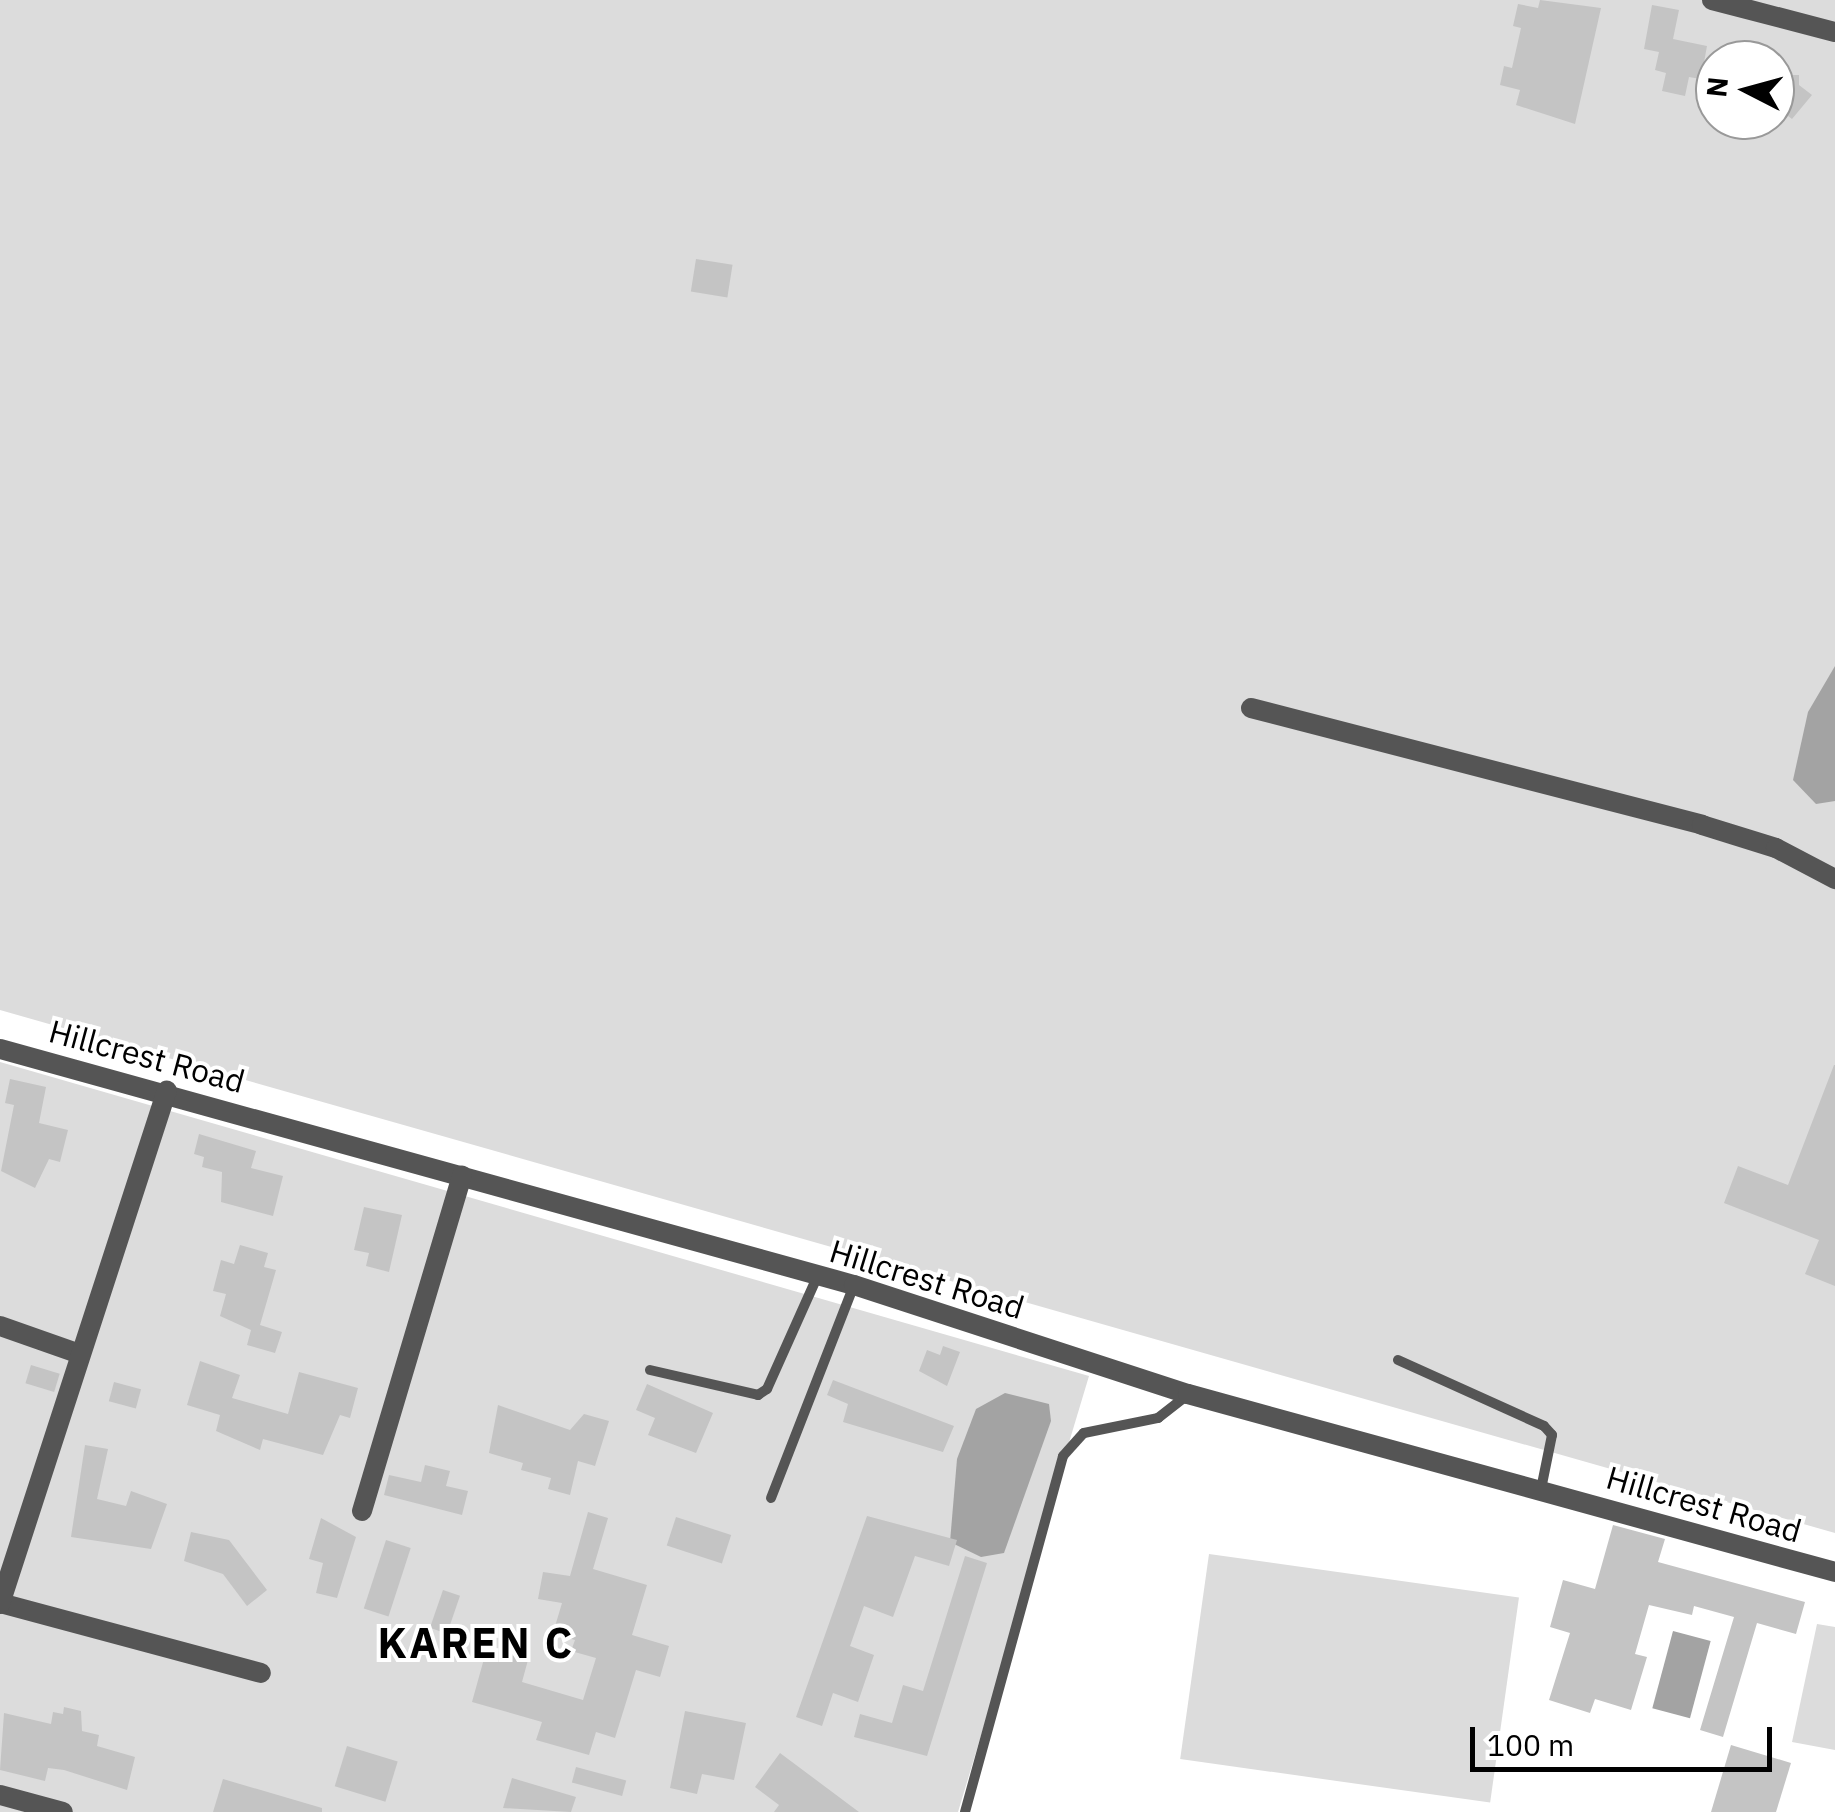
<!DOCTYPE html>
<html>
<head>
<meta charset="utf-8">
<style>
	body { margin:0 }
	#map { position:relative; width:1835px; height:1812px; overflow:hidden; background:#fff; font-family:"IBM Plex Sans",sans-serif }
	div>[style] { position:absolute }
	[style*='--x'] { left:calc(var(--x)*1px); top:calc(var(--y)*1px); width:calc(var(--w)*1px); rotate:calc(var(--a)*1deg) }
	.green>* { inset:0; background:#dcdcdc; transform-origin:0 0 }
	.water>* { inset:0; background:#a3a3a3; transform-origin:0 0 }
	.building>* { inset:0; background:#c4c4c4; transform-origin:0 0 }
	.lane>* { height:10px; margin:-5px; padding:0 5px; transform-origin:5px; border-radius:5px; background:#555 }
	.street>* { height:20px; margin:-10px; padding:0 10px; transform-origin:10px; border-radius:10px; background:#555 }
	span { translate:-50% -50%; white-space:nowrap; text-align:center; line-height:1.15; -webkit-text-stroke:8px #fff; paint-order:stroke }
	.street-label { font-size:32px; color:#000 }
	.district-label { font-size:42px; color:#000; font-weight:700; letter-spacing:2.5px }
	.north { position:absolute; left:1695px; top:40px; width:100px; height:100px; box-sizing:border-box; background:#fff; border:2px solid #999; border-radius:50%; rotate:276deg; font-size:28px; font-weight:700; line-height:40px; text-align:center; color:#000 }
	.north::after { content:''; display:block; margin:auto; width:35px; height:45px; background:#000; clip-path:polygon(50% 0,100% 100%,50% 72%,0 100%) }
	.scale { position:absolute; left:1470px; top:1727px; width:302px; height:45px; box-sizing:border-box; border:5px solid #000; border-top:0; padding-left:12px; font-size:30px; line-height:35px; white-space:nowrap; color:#000; -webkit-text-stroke:8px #fff; paint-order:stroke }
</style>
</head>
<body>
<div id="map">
	<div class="green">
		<div style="clip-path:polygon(evenodd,0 0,1835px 0,1835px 1533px,0 1010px,0 0,1715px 60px,1775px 60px,1775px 120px,1715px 120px,1715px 60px)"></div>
		<div style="clip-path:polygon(0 1062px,1089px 1376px,958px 1812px,0 1812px)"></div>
		<div style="left:1209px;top:1554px;width:313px;height:207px;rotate:8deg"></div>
		<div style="clip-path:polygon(1817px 1624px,1835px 1627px,1835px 1750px,1792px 1742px)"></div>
	</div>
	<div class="water">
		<div style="clip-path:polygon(1835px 666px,1835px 801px,1816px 804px,1793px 780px,1808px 712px)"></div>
		<div style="clip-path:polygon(1005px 1393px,1049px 1404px,1051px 1421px,1004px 1553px,981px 1557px,950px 1542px,957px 1459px,976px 1409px)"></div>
		<div style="left:1673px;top:1631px;width:39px;height:80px;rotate:15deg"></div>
	</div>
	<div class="building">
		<div style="clip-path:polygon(1540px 0,1601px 8px,1575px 124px,1516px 105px,1520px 90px,1500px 85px,1504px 66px,1512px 68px,1521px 28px,1513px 26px,1518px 4px,1538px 8px)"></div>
		<div style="clip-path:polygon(1652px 5px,1679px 10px,1673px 39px,1707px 46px,1701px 79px,1689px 77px,1685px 96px,1662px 91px,1666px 73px,1655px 70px,1659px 52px,1644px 49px)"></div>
		<div style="clip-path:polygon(1775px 75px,1799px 75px,1799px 85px,1812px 95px,1792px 119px,1775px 106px)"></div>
		<div style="left:696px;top:259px;width:37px;height:33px;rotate:9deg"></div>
		<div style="clip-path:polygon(1834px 1065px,1835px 1065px,1835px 1286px,1805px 1274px,1819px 1240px,1724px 1203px,1738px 1166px,1788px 1185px)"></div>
		<div style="clip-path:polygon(10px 1079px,46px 1087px,39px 1123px,68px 1130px,60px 1162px,49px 1159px,35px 1188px,1px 1171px,14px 1105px,5px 1103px)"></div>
		<div style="clip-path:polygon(199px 1134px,256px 1151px,251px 1168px,283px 1176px,273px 1216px,221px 1202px,222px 1172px,202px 1167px,204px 1157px,194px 1154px)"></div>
		<div style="clip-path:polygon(364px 1207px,402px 1215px,389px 1272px,366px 1266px,369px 1253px,354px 1250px)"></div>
		<div style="clip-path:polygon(240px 1245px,268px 1253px,264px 1267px,276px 1270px,260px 1325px,282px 1332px,275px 1353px,247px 1345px,251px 1330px,220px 1316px,226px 1294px,213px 1291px,221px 1260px,234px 1264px)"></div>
		<div style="clip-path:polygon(943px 1346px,960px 1352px,947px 1386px,919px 1371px,927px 1350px,940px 1355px)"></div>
		<div style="clip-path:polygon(200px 1361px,240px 1375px,232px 1398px,288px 1414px,299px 1372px,358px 1388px,350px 1418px,340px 1415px,323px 1455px,263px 1439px,260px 1450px,216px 1431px,220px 1415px,187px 1405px)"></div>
		<div style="left:31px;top:1365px;width:30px;height:19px;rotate:17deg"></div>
		<div style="clip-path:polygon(833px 1380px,954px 1426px,943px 1452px,843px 1422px,848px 1404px,827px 1395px)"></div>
		<div style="left:114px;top:1382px;width:28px;height:20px;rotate:15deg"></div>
		<div style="clip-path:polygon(647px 1384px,713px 1413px,696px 1453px,648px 1435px,655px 1418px,636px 1410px)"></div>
		<div style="clip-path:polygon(498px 1405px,570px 1430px,584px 1414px,609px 1421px,595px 1466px,578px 1461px,570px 1495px,548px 1489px,551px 1478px,521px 1470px,523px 1463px,489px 1453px)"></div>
		<div style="clip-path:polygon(85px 1445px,108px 1449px,97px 1499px,126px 1506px,131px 1491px,167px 1504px,151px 1549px,71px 1537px)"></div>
		<div style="clip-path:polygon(425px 1465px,450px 1471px,446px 1486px,468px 1491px,462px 1515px,384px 1495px,389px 1475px,421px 1482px)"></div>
		<div style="clip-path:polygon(588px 1512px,608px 1518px,593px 1569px,647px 1585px,632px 1635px,669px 1646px,660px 1677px,636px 1670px,615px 1738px,596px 1732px,589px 1755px,536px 1740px,542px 1722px,472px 1702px,487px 1648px,528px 1660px,522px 1682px,583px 1700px,596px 1658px,571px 1651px,575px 1640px,553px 1633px,562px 1603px,538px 1599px,543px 1572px,570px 1576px)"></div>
		<div style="clip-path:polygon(867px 1516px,957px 1540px,949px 1566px,915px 1556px,893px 1617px,864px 1606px,850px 1646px,874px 1655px,858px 1702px,833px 1693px,822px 1726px,796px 1717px)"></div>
		<div style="left:676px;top:1517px;width:58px;height:30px;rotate:18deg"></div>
		<div style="clip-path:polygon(321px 1518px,356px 1537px,337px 1598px,316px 1593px,323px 1563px,309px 1559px)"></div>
		<div style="clip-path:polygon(1613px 1525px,1665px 1539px,1658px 1562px,1805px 1602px,1796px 1634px,1757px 1623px,1723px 1737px,1700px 1730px,1734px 1617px,1694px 1606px,1692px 1615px,1649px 1605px,1635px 1654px,1647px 1657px,1631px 1710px,1595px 1699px,1590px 1713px,1549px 1700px,1570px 1633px,1550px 1627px,1563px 1580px,1595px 1589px)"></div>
		<div style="clip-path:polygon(191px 1532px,229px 1540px,267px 1590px,247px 1606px,223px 1574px,184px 1561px)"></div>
		<div style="left:386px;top:1540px;width:26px;height:72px;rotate:18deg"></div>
		<div style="clip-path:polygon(965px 1556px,987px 1563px,927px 1756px,854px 1737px,860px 1714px,892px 1723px,903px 1685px,923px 1691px)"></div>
		<div style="left:443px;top:1590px;width:18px;height:40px;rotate:19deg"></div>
		<div style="clip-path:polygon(64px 1707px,81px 1711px,82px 1731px,99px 1735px,97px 1746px,135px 1757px,127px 1790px,64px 1770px,48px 1768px,45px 1781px,0 1770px,4px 1713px,51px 1724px,53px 1712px,63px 1714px)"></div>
		<div style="clip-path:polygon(685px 1711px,746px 1723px,734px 1780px,702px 1774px,697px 1794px,670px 1788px)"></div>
		<div style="clip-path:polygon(1731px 1745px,1791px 1763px,1776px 1812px,1711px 1812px)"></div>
		<div style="left:347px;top:1746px;width:53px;height:42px;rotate:17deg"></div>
		<div style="clip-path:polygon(780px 1753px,859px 1812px,774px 1812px,779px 1805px,755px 1787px)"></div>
		<div style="left:576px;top:1767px;width:52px;height:16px;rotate:15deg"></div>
		<div style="clip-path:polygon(512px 1778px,576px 1797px,571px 1812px,503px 1808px)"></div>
		<div style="clip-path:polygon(223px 1779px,322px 1808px,322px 1812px,213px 1812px)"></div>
	</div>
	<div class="lane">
		<div style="--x:1398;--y:1360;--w:160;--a:24.3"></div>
		<div style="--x:1544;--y:1426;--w:12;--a:48"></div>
		<div style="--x:1552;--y:1435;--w:55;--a:101.5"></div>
		<div style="--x:650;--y:1370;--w:111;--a:13"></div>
		<div style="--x:758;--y:1395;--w:11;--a:-34"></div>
		<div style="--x:767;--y:1389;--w:125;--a:-65.9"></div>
		<div style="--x:771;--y:1498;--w:229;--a:-68.7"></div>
		<div style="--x:965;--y:1812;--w:369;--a:-74.6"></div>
		<div style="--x:1063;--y:1456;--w:31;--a:-48"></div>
		<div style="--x:1084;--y:1433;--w:76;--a:-11.5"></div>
		<div style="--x:1158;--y:1418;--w:37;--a:-38"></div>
	</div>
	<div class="street">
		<div style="--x:1712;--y:0;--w:127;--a:14.6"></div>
		<div style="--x:1251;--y:708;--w:466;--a:14.5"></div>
		<div style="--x:1702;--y:825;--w:77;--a:17.3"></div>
		<div style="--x:1776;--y:848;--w:67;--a:27.7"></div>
		<div style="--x:0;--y:1049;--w:886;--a:15.45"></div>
		<div style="--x:854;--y:1285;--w:351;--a:18.1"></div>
		<div style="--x:1188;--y:1394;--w:671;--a:15.38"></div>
		<div style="--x:0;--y:1326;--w:85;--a:19.3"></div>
		<div style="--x:362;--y:1511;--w:350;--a:-73.4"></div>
		<div style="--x:0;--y:1603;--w:270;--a:15"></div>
		<div style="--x:0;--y:1604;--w:540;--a:-72"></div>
		<div style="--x:0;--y:1795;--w:65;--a:15.1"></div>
	</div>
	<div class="street-label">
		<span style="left:147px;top:1056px;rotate:15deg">Hillcrest Road</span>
		<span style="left:927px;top:1279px;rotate:17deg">Hillcrest Road</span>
		<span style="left:1704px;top:1504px;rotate:16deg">Hillcrest Road</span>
	</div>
	<div class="district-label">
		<span style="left:476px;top:1643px">KAREN C</span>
	</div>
	<div class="north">N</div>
	<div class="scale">100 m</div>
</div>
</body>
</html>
